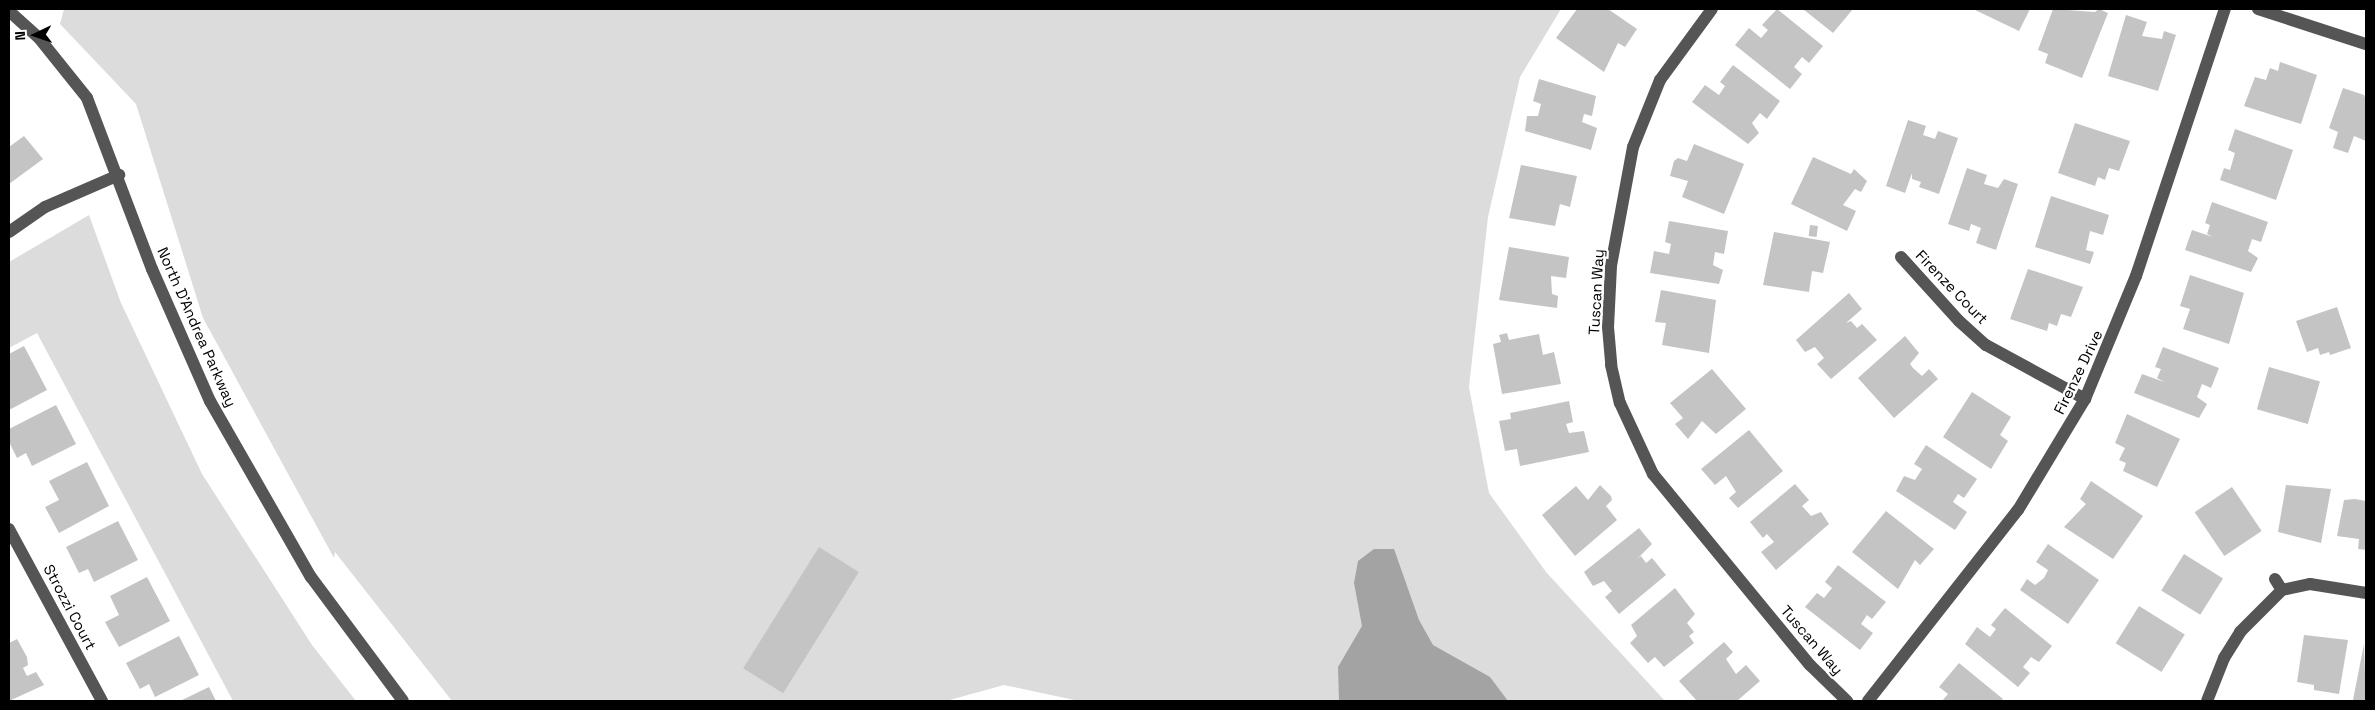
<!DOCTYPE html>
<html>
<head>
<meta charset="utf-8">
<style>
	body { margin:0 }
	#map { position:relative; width:2375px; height:710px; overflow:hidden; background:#fff; font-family:"Space Grotesk",sans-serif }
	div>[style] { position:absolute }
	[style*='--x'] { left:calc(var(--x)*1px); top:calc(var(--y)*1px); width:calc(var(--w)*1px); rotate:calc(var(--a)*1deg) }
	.green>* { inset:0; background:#dcdcdc }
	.water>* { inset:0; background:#a3a3a3 }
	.building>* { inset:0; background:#c4c4c4; transform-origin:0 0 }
	.minor>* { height:12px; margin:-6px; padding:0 6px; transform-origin:6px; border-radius:6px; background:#555 }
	span { translate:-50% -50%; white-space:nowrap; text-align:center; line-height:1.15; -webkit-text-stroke:4.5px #fff; paint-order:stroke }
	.street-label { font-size:15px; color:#000 }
	.frame { position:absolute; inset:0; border:10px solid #000; pointer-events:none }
	.north { position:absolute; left:10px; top:10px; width:50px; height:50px; -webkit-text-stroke:4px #fff; paint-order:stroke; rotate:267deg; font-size:14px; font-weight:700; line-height:20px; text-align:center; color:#000 }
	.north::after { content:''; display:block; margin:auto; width:18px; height:22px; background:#000; clip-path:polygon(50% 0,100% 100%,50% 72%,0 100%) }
</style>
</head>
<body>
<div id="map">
	<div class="green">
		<div style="clip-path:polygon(64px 9px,1561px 9px,1520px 77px,1488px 217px,1469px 387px,1489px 493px,1546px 572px,1665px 701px,1079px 701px,1004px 685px,946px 701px,452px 701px,335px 552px,334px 558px,203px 318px,136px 104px,60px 24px)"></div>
		<div style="clip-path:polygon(89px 215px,121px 303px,202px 474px,312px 645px,356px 701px,233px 701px,37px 333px,9px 348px,9px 262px)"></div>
	</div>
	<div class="water">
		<div style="clip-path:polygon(1374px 549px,1394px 549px,1419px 620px,1433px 645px,1490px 677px,1508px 701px,1339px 701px,1338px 667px,1362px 626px,1354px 583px,1358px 561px)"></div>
	</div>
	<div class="building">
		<div style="clip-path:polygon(1577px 9px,1608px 9px,1637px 29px,1625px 47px,1618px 43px,1604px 72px,1556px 38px)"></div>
		<div style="clip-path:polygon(1777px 9px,1823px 46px,1809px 63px,1802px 57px,1794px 67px,1802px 74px,1790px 89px,1735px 45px,1749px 28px,1761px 38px,1768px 30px,1762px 25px)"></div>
		<div style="clip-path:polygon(1803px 9px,1853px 9px,1833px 33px)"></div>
		<div style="clip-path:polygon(1973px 9px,2030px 9px,2019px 31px)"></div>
		<div style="clip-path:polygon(2053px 9px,2095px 12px,2099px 9px,2108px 13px,2082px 78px,2045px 63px,2048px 54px,2038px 50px)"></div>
		<div style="clip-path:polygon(2126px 15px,2147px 22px,2142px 36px,2162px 39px,2164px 31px,2176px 35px,2158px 91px,2108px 76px)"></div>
		<div style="clip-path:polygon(2280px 62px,2317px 75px,2301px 124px,2244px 106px,2255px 77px,2266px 80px,2270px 68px,2278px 71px)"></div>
		<div style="clip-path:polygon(1733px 65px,1780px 101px,1767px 119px,1760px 113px,1752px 123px,1759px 133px,1748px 144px,1692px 102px,1705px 85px,1719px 95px,1725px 86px,1720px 82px)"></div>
		<div style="clip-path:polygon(1539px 79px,1596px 96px,1592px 116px,1584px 114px,1582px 122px,1597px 128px,1591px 150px,1525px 131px,1527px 116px,1538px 116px,1541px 104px,1533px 101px)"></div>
		<div style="clip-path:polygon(2343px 88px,2364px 95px,2366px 100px,2366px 141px,2354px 136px,2348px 153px,2333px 148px,2338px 132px,2329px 128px)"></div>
		<div style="clip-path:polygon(1908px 120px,1926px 126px,1923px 135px,1935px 139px,1938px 131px,1958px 138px,1939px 194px,1919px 187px,1921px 182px,1912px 179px,1912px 173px,1905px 193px,1886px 186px)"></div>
		<div style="clip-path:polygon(2075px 123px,2130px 141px,2119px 171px,2109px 168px,2105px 180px,2098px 177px,2095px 186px,2058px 173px)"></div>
		<div style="clip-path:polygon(2235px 129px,2293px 150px,2276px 200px,2220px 180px,2224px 168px,2230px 170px,2235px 153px,2228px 150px)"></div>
		<div style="clip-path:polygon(24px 136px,43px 159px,9px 184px,9px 147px)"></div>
		<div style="clip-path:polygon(1694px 144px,1744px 164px,1724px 214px,1682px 197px,1688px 181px,1670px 176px,1674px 161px,1678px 158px,1687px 161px)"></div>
		<div style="clip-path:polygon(1813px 157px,1851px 174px,1854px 169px,1867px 181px,1861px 192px,1855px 189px,1843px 205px,1856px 211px,1847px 231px,1791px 204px)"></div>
		<div style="clip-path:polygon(1521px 165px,1577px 176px,1570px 207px,1560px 204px,1555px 226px,1509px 218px)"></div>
		<div style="clip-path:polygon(1967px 168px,1987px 175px,1984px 184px,1998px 188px,2004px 179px,2018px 184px,1996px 250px,1976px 243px,1981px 228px,1971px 224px,1969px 231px,1948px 224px)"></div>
		<div style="clip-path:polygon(2051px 196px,2109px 215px,2103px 235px,2090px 231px,2086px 250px,2094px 252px,2090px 264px,2035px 247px)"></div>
		<div style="clip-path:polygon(2212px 202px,2268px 222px,2261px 242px,2252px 239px,2248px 251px,2258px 258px,2251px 272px,2185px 250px,2192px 230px,2213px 237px,2207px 234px,2210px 225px,2205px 223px)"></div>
		<div style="clip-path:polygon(1669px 221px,1728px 231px,1724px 254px,1715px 252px,1713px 265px,1723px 270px,1719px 284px,1650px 273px,1654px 251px,1669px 254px,1671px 244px,1665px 242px)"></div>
		<div style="left:1810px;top:225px;width:8px;height:11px;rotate:7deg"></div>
		<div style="clip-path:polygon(1774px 232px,1830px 242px,1823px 273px,1812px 271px,1809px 292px,1763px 285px)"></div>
		<div style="clip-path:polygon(1509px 247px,1569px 257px,1566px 278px,1551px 276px,1552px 294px,1558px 296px,1557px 308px,1499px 300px)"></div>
		<div style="clip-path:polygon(2028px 269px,2083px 287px,2071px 317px,2061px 314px,2057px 326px,2049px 323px,2047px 331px,2010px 319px)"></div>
		<div style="clip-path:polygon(2190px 275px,2244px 293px,2229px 344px,2183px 329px,2190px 309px,2180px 306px)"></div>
		<div style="clip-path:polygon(1661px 290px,1716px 300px,1709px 353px,1662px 345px,1666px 323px,1655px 322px)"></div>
		<div style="clip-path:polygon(1849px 293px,1862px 309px,1846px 323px,1851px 321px,1857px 328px,1862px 324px,1877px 340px,1831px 379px,1817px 364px,1824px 358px,1815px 347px,1805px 352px,1796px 340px)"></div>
		<div style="clip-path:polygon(2337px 307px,2351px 348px,2330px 355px,2329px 352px,2320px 355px,2318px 348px,2307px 352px,2296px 321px)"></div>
		<div style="clip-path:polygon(1507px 333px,1509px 340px,1539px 334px,1543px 355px,1554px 352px,1561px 384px,1502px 394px,1493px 344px,1501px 342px,1499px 335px)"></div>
		<div style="clip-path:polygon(1905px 336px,1919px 353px,1910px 364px,1913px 368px,1922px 376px,1929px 369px,1938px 379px,1894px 418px,1858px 378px)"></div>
		<div style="clip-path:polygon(24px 346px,47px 390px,9px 410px,9px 354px)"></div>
		<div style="clip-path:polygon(2163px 347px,2219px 368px,2211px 388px,2202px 384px,2197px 397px,2207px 404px,2199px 418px,2134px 393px,2142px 374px,2164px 382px,2157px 378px,2161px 369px,2155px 367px)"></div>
		<div style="left:2269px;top:367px;width:53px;height:44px;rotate:16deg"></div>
		<div style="clip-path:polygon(1712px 369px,1746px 409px,1716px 434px,1702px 421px,1688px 439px,1675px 424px,1683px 418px,1670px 403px)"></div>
		<div style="clip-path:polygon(1972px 392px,2011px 417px,2000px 435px,2008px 441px,1991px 469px,1943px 437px)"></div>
		<div style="clip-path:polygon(1569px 401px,1573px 422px,1566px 424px,1569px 433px,1584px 431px,1589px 452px,1520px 466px,1517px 449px,1505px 451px,1499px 421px,1511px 419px,1510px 413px)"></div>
		<div style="clip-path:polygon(56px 405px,76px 444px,32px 466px,26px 453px,17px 458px,9px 442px,9px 429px)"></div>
		<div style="clip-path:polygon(2127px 414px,2180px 439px,2157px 487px,2123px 471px,2126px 463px,2119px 460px,2125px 448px,2115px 443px)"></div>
		<div style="clip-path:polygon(1749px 430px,1783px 471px,1738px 508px,1729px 498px,1736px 492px,1726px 476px,1715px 485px,1701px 469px)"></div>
		<div style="clip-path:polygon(1926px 445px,1977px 479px,1964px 498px,1958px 494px,1953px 502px,1967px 512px,1955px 530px,1896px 491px,1904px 476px,1915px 480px,1922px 469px,1914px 464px)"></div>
		<div style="clip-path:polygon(87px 462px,109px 506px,59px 533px,45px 507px,59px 500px,49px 481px)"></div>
		<div style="clip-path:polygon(2091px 481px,2143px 516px,2113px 559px,2064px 527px,2086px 504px,2080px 499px)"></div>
		<div style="clip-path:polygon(1795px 484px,1809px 500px,1802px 506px,1811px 516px,1821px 512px,1829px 524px,1776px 570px,1761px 552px,1774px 542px,1767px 534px,1763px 538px,1750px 522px)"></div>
		<div style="clip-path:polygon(1600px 485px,1611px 496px,1612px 500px,1606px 506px,1617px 520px,1575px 556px,1542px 515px,1576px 486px,1588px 500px)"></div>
		<div style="clip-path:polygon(2286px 485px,2331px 489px,2321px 543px,2278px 532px)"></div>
		<div style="left:2232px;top:487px;width:53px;height:45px;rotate:56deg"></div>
		<div style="clip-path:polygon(2355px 499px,2366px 501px,2366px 550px,2358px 549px,2359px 539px,2337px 536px,2344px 500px)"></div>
		<div style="clip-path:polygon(1886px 511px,1934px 549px,1920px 565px,1915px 560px,1898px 589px,1852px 552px)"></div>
		<div style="clip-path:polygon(118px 521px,138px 560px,94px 582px,88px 569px,79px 573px,66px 547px)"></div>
		<div style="clip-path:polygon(1639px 528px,1652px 544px,1637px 559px,1641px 556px,1646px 563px,1652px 558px,1666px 575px,1619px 614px,1605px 597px,1612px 591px,1604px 581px,1593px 586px,1584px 572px)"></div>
		<div style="clip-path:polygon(2048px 544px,2099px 580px,2068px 624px,2020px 590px,2027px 579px,2035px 585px,2044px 578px,2048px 570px,2036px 562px)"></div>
		<div style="left:819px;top:547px;width:47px;height:143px;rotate:32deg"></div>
		<div style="left:2184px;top:554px;width:46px;height:43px;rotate:32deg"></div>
		<div style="clip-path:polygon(1838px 565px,1886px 602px,1872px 619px,1867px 615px,1861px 624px,1873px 633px,1860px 650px,1805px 607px,1817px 593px,1824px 598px,1832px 588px,1825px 582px)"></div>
		<div style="clip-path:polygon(147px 577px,170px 621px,119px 647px,105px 622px,119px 615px,110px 596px)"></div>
		<div style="clip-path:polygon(1675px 588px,1695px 614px,1687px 623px,1694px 632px,1689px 636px,1694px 643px,1664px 667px,1655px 657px,1648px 663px,1630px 643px,1637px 636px,1631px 625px)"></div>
		<div style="left:2139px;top:606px;width:54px;height:44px;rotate:32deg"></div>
		<div style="clip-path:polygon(2005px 608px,2052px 646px,2039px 662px,2031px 657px,2023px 667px,2030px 673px,2018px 687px,1965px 644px,1977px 627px,1990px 637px,1996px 629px,1991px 625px)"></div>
		<div style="clip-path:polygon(2304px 635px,2348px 640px,2339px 694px,2314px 690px,2314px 685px,2297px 682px)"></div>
		<div style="clip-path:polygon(179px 636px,199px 675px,155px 697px,149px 684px,140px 689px,126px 663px)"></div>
		<div style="clip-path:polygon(17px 639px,27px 657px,28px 665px,23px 668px,27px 676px,36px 672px,44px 685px,9px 701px,9px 643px)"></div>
		<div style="clip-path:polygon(1724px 642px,1733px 652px,1726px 659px,1736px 674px,1746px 665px,1760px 681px,1737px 701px,1697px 701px,1679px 681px)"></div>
		<div style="clip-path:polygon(2364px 644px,2366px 701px,2358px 701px,2353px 700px)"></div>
		<div style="clip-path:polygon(1959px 663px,2003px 699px,2001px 701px,1942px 701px,1948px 694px,1939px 687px)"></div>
		<div style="clip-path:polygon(209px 687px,216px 701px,180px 701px)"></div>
	</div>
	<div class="minor">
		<div style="--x:1712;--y:9;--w:88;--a:126.2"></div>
		<div style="--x:1660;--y:80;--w:72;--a:111.9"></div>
		<div style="--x:1633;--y:147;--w:121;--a:100.5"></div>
		<div style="--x:1611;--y:266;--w:61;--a:92.8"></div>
		<div style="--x:1608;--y:327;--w:38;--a:85"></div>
		<div style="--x:1611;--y:365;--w:39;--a:77"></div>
		<div style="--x:1620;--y:403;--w:78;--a:65.1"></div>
		<div style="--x:1653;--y:474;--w:247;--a:50.6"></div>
		<div style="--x:1810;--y:665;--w:52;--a:44.2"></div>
		<div style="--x:2258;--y:9;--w:114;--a:18"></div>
		<div style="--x:9;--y:11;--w:40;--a:42"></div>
		<div style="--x:39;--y:38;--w:77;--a:51.3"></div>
		<div style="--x:87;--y:98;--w:183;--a:69.2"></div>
		<div style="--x:152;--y:269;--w:144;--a:66.3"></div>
		<div style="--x:210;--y:401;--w:203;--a:60.2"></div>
		<div style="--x:311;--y:577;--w:154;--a:53.4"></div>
		<div style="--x:9;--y:232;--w:44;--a:-34.8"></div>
		<div style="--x:45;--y:207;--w:81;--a:-23.4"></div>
		<div style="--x:1901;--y:257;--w:86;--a:47.8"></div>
		<div style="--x:1959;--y:321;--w:36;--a:42"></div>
		<div style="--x:1986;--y:345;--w:113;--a:28.6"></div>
		<div style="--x:9;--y:529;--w:196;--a:61.6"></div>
		<div style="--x:2275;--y:579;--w:13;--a:58"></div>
		<div style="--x:1868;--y:701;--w:243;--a:-51.9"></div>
		<div style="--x:2018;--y:510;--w:130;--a:-58.9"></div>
		<div style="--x:2085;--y:399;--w:133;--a:-67.5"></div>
		<div style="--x:2136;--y:276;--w:281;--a:-71.6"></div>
		<div style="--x:2207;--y:701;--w:46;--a:-68.4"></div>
		<div style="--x:2224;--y:658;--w:31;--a:-58"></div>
		<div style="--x:2240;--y:632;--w:59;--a:-45"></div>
		<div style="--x:2282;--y:590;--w:29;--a:-12"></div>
		<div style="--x:2310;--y:584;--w:57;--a:9.1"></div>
	</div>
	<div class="street-label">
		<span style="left:1952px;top:287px;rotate:46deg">Firenze Court</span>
		<span style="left:1596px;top:292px;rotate:-87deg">Tuscan Way</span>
		<span style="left:197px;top:327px;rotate:66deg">North D'Andrea Parkway</span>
		<span style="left:2078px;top:372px;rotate:-64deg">Firenze Drive</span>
		<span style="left:70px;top:607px;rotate:62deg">Strozzi Court</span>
		<span style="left:1812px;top:640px;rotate:49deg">Tuscan Way</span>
	</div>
	<div class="frame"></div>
	<div class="north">N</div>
</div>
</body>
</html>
